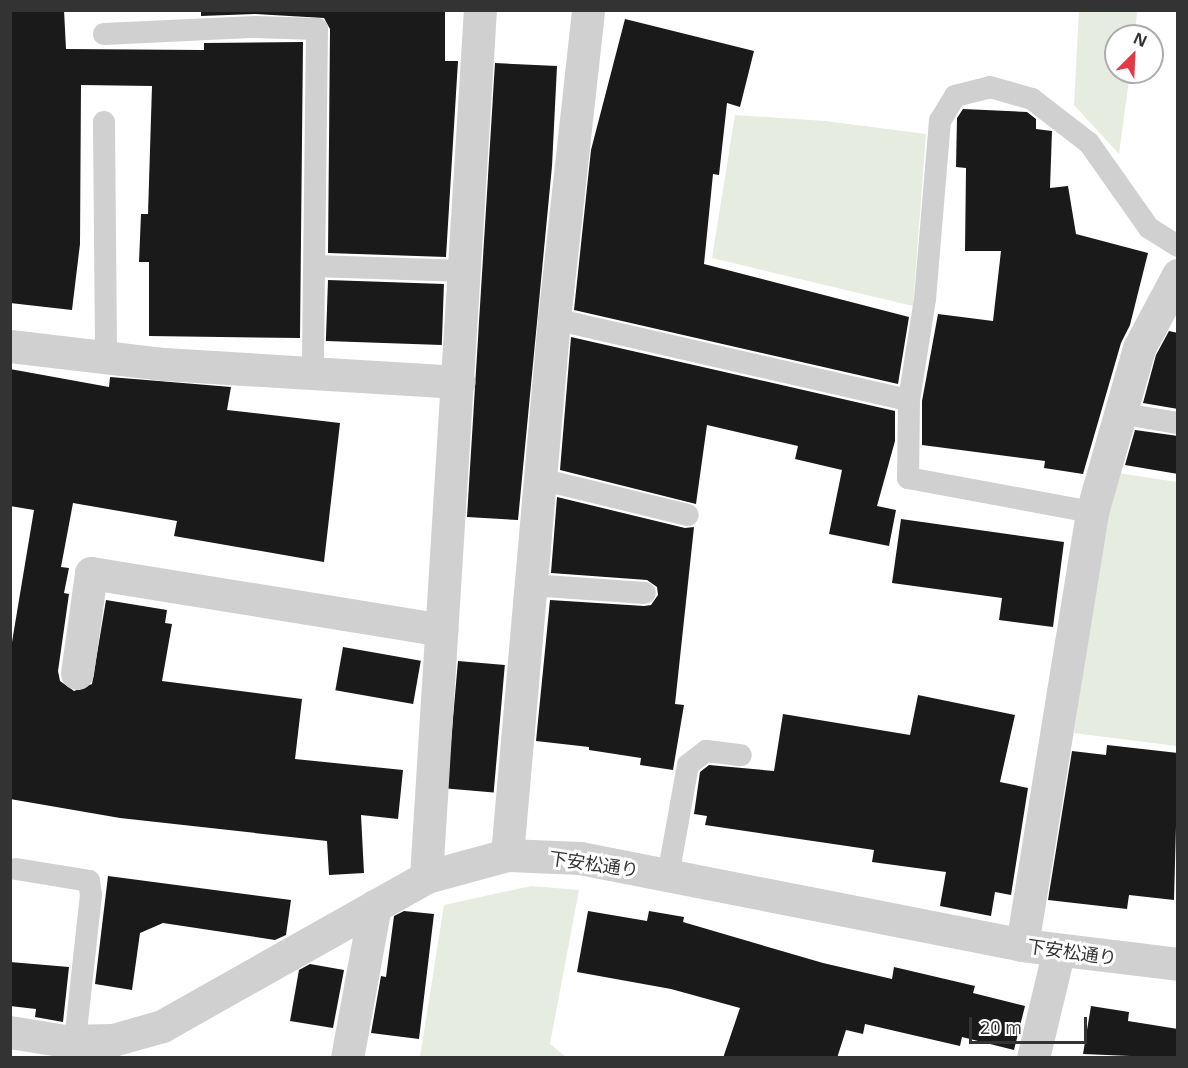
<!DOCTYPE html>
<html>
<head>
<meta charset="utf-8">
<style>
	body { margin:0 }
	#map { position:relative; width:1188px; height:1068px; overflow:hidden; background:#fff; font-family:"Open Sans","Noto Sans JP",sans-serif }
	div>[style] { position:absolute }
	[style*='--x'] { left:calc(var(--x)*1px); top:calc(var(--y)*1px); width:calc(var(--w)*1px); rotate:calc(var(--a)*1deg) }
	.green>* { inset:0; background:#e6ecdf }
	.building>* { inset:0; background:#1a1a1a; transform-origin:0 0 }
	.service>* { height:22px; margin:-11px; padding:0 11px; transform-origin:11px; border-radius:11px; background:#d0d0d0 }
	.minor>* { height:33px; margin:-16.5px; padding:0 16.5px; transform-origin:16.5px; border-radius:16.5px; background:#d0d0d0 }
	.tertiary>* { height:33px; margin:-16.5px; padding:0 16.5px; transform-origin:16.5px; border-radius:16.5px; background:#d0d0d0 }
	span { translate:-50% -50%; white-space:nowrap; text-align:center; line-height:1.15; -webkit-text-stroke:6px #fff; paint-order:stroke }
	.street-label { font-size:18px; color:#333 }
	.frame { position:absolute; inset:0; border:12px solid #333; pointer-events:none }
	.north { position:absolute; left:1104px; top:24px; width:60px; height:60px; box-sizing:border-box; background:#fff; border:2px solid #adadad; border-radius:50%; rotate:24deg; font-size:16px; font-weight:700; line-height:24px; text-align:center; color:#333 }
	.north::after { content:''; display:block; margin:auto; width:21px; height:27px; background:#e63946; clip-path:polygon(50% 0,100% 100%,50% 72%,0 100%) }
	.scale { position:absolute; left:969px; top:1017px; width:118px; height:27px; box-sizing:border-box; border:3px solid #333; border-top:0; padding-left:8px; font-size:18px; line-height:21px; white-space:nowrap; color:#333; -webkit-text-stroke:4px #fff; paint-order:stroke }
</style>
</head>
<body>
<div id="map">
	<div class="green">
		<div style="clip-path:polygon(1079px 11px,1137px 11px,1135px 36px,1116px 36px,1116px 72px,1130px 72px,1119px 154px,1074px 105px)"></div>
		<div style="clip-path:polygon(735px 115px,825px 121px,926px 134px,913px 306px,712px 258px)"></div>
		<div style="clip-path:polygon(1118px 473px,1177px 482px,1177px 746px,1074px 733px,1107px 512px)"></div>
		<div style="clip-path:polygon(531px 886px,579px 890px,550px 1044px,566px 1057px,420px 1057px,444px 905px)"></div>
	</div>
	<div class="building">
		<div style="clip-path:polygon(10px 10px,64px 10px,66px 49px,204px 50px,204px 43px,303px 42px,300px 338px,149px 336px,149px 262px,139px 262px,141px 214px,148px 214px,152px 86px,81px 85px,80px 244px,72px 310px,10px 303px)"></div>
		<div style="clip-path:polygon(201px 10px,445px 10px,445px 61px,458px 61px,446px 257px,328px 253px,330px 29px,324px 18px,255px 14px,201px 16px)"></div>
		<div style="clip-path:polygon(625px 19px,754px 51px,740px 107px,727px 103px,719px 175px,713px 174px,704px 264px,909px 317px,898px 384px,574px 310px,591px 150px)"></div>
		<div style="clip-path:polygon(495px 63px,557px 66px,552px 166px,518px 520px,467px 517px)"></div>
		<div style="clip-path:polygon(963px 109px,1027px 112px,1036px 119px,1036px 129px,1052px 131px,1050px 188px,1068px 186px,1076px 234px,1148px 253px,1130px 325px,1121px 343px,1083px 474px,1044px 468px,1045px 461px,922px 445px,922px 401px,938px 314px,993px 321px,1001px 251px,965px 251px,966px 168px,956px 167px,957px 118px)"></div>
		<div style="left:328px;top:280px;width:116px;height:61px;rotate:2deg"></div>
		<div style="clip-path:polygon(1169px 331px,1178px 333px,1178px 409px,1143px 403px,1156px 355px)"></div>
		<div style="clip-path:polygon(571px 337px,895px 411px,895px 441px,877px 506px,896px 510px,889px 546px,829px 534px,842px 470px,795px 459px,798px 446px,707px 425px,696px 504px,560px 470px)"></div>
		<div style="clip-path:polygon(10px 369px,109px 387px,110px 377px,231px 387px,227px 410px,340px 423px,324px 562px,174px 536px,177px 521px,73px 503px,61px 567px,69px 568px,64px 593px,69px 594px,58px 671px,60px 681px,74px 691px,92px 684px,106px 600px,167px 610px,165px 623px,172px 624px,162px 681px,302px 699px,295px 759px,403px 770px,398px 819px,361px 815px,364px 873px,329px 875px,327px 841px,120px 818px,10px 799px,10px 654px,34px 510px,10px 506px)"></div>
		<div style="clip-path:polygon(1135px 430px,1178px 436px,1178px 474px,1125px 465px)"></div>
		<div style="clip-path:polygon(557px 497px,685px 528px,694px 527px,675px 704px,684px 705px,673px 770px,640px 765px,641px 758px,589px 750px,589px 747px,536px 741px,550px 600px,644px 606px,651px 605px,658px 595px,657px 587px,647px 580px,551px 573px)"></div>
		<div style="clip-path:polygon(901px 519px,1064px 542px,1053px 627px,999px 620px,1002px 598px,892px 583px)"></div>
		<div style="left:343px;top:647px;width:79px;height:44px;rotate:10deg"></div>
		<div style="left:458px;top:661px;width:47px;height:128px;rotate:5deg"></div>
		<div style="clip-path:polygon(918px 695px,1015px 715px,1000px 782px,1028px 788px,1011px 895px,995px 892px,991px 916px,940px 906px,946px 872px,872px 862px,874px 850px,705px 825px,707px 816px,694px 814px,700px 772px,709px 765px,774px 771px,783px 714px,910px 735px)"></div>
		<div style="clip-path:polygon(1107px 745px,1178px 753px,1174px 900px,1129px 895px,1127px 909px,1048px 900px,1072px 751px,1106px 755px)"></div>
		<div style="clip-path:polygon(108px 876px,291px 900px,286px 935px,275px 940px,163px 923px,140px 933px,132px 990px,95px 984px)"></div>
		<div style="clip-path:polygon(404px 911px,434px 914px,419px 1039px,371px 1033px,381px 976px,386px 977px,394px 916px)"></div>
		<div style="clip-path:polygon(588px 911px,647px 921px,649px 911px,684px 917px,683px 922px,823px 963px,892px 979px,894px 967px,975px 986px,973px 993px,1025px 1006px,1014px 1050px,962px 1037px,960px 1046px,865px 1024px,863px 1034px,846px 1030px,837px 1058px,723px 1058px,740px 1008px,671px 989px,577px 972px)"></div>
		<div style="clip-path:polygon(10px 962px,69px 967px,63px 1022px,35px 1017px,36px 1009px,10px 1006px)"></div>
		<div style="clip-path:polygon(310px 964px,344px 970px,333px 1028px,290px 1021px,299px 970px)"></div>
		<div style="clip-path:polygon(1091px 1006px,1129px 1012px,1128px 1021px,1178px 1029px,1178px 1058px,1083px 1054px)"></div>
	</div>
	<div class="service">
		<div style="--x:104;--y:34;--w:151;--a:-2.7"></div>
		<div style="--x:255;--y:27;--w:62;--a:1.8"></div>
		<div style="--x:317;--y:29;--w:346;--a:90.7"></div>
		<div style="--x:104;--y:122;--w:235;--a:89.5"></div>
		<div style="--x:315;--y:266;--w:149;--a:1.9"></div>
		<div style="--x:554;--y:319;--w:364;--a:12.9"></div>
		<div style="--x:909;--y:400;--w:78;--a:90.7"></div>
		<div style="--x:908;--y:478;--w:187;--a:10.5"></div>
		<div style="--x:909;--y:400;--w:102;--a:-81"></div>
		<div style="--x:925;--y:299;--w:179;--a:-85.2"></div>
		<div style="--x:940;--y:121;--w:29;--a:-59"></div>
		<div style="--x:955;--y:96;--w:36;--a:-14"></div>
		<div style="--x:990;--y:87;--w:44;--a:15.9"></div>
		<div style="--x:1032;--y:99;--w:72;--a:37.7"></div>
		<div style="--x:1089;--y:143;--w:104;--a:54.8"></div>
		<div style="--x:1149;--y:228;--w:34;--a:32"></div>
		<div style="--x:1118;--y:413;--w:61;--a:9.5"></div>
		<div style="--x:540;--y:479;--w:152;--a:13.7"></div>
		<div style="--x:531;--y:585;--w:114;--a:4"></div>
		<div style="--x:16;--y:869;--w:74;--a:9.3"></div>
		<div style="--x:89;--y:881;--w:14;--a:82"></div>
		<div style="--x:91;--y:895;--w:146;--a:96.3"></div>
		<div style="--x:668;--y:876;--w:113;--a:-79.8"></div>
		<div style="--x:688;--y:765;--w:23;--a:-38"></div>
		<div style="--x:706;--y:751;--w:35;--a:7"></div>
	</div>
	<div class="minor">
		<div style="--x:10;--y:346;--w:155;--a:6.7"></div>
		<div style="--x:164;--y:364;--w:295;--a:3.5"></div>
		<div style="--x:77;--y:673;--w:101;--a:-82"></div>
		<div style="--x:91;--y:573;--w:355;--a:9.2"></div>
		<div style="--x:507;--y:855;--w:538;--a:-84.99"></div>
		<div style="--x:554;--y:319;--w:311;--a:-83.7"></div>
		<div style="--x:426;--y:877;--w:869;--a:-86.44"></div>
		<div style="--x:1022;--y:945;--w:439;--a:-80.8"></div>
		<div style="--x:1092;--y:512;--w:171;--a:-74"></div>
		<div style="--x:1139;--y:348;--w:83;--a:-61.9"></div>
		<div style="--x:347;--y:1058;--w:155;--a:-79.6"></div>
		<div style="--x:1033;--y:1058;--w:111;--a:-76.5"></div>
	</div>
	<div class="tertiary">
		<div style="--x:10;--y:1032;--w:56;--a:9.3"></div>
		<div style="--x:65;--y:1041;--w:48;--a:-1.2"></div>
		<div style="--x:113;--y:1040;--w:51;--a:-15.9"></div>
		<div style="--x:162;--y:1026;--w:303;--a:-29.4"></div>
		<div style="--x:426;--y:877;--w:84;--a:-15.2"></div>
		<div style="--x:507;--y:855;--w:73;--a:2.4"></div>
		<div style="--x:580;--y:858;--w:450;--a:11.1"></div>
		<div style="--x:1022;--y:945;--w:157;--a:6.9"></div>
	</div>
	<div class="street-label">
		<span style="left:594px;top:864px;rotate:8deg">下安松通り</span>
		<span style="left:1072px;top:952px;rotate:8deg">下安松通り</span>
	</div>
	<div class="frame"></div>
	<div class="north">N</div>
	<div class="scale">20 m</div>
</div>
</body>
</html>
